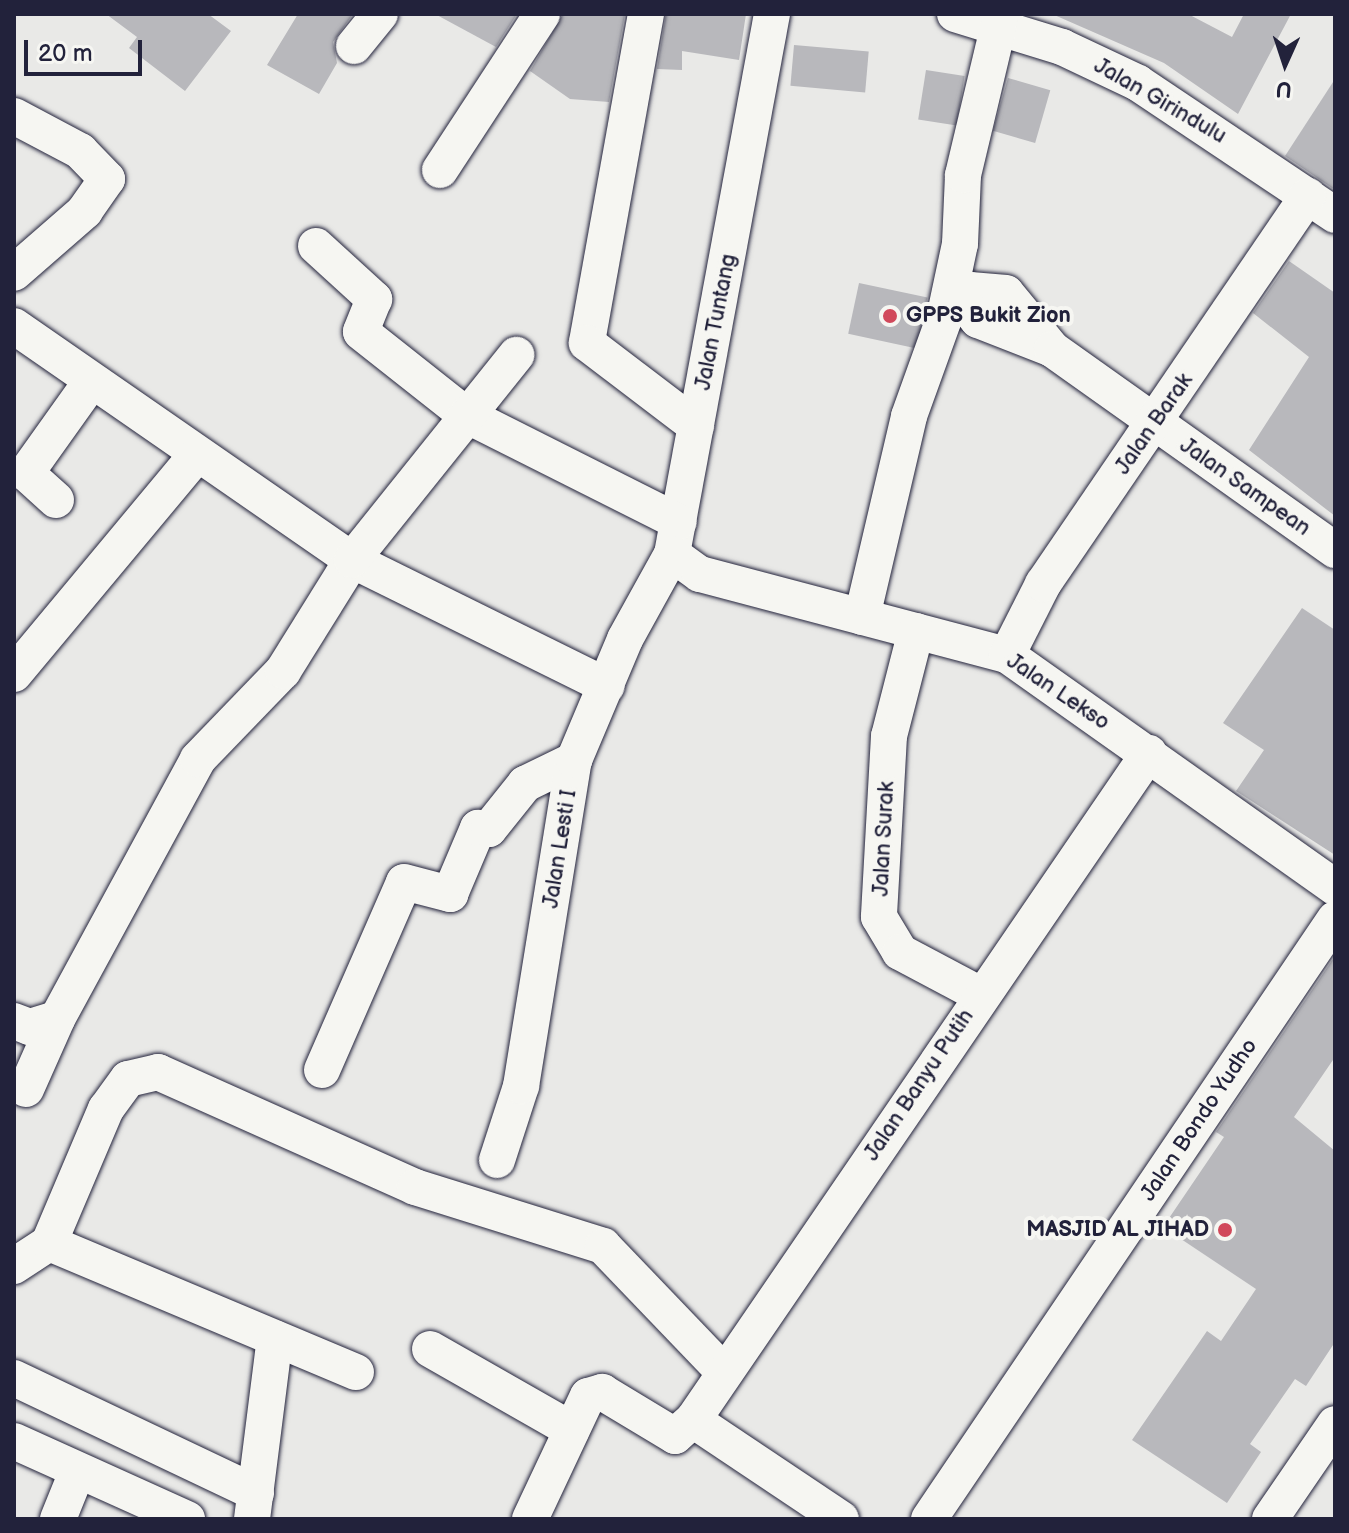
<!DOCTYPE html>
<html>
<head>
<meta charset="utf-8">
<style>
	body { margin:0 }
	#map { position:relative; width:1349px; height:1533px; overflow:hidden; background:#e9e9e7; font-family:"Balsamiq Sans",sans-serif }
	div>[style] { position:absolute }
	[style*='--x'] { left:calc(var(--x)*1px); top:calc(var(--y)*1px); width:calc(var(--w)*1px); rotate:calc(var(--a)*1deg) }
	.building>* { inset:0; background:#b8b8bc; transform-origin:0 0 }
	.roads { filter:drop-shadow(0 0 2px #22223b) drop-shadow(0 0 2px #22223b) }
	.minor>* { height:36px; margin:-18px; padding:0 18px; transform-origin:18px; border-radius:18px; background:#f6f6f2 }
	.dots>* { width:22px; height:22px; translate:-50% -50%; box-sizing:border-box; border:4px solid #f6f6f2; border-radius:50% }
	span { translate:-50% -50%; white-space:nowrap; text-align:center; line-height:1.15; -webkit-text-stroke:8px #f6f6f2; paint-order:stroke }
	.street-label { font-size:22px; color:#22223b }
	.poi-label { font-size:22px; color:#22223b; font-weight:700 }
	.left { translate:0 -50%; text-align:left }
	.right { translate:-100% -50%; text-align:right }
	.frame { position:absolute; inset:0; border:16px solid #22223b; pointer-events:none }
	.north { position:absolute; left:1245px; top:24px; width:80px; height:80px; -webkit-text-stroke:6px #f6f6f2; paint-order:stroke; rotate:183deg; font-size:22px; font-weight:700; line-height:32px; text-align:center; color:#22223b }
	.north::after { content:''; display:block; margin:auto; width:28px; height:36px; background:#22223b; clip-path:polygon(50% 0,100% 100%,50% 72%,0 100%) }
	.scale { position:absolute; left:24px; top:40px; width:118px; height:36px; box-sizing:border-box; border:4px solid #22223b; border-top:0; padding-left:10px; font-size:24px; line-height:28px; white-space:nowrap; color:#22223b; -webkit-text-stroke:6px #f6f6f2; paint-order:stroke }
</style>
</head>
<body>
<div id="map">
	<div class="building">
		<div style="clip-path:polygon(106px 14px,208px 14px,231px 31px,185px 91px,129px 48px,137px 37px)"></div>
		<div style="clip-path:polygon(298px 14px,353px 14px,333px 42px,337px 63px,319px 94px,267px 65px)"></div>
		<div style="clip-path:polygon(435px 14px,517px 14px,496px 47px)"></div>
		<div style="clip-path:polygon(563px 14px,625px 14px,609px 102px,570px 99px,530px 71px)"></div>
		<div style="clip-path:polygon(666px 14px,746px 14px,739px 60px,682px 51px,682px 70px,657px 69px)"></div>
		<div style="clip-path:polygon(1052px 14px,1188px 14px,1232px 37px,1244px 14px,1291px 14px,1238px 114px,1164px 63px)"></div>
		<div style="left:794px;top:45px;width:75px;height:41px;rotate:5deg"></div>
		<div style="left:926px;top:70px;width:39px;height:50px;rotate:9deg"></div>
		<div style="left:1008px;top:78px;width:44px;height:55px;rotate:16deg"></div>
		<div style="clip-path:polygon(1335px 79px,1335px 190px,1285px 156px)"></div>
		<div style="clip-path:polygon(1289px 261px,1335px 293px,1335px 516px,1249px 450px,1309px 357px,1253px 313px)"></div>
		<div style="left:859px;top:283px;width:70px;height:52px;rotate:12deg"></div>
		<div style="clip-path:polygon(1302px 608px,1335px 630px,1335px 855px,1236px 791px,1264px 750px,1223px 723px)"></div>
		<div style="clip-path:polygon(1335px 956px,1335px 1057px,1294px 1117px,1335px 1151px,1335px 1342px,1306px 1386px,1295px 1379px,1250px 1444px,1261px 1452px,1227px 1503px,1132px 1440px,1207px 1331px,1221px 1341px,1256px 1289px,1163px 1227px,1224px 1137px,1216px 1132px)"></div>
	</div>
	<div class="roads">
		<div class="minor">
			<div style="--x:646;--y:14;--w:334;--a:100.2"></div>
			<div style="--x:587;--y:343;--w:137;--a:37.3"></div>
			<div style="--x:772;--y:14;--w:549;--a:100.49"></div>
			<div style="--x:672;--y:554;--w:34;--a:36"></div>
			<div style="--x:700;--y:574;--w:318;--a:14.8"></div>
			<div style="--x:1007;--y:655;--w:402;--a:35.3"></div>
			<div style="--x:955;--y:14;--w:112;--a:17.1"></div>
			<div style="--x:1062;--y:47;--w:84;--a:25.3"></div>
			<div style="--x:1138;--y:83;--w:237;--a:33.8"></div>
			<div style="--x:354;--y:46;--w:41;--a:-50.9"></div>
			<div style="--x:14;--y:116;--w:75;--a:27.9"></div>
			<div style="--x:80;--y:151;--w:39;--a:46"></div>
			<div style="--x:107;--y:179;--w:39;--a:125"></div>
			<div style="--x:85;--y:211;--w:94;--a:138.9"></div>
			<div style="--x:440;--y:170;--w:186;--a:-56.8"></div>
			<div style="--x:316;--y:246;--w:79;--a:42.4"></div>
			<div style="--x:374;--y:299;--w:35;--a:112"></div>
			<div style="--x:361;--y:332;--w:134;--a:38.3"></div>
			<div style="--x:466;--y:415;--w:238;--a:26.7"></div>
			<div style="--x:14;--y:326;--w:411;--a:34.7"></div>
			<div style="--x:352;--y:560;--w:284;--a:26.3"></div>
			<div style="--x:1052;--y:349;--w:72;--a:-129.4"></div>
			<div style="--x:1006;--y:293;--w:36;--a:-175"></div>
			<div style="--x:970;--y:290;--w:19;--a:93"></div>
			<div style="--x:969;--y:309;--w:14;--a:51"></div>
			<div style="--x:978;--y:320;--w:79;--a:21.4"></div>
			<div style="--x:1052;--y:349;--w:347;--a:35.4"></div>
			<div style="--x:56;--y:500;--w:40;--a:-138"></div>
			<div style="--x:26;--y:473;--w:112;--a:-54.5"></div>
			<div style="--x:862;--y:617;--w:206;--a:-76.8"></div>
			<div style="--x:909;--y:416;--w:103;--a:-70.2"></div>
			<div style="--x:944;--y:319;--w:77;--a:-78"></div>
			<div style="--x:960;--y:244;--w:69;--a:-87.5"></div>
			<div style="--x:963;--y:175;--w:155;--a:-76.6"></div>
			<div style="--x:916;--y:631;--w:108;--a:104.4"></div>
			<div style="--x:889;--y:736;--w:181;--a:93.2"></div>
			<div style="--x:879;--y:917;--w:41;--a:59"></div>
			<div style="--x:900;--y:952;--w:92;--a:28"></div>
			<div style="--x:1007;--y:655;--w:80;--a:-63.1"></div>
			<div style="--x:1043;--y:584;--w:470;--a:-55.7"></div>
			<div style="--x:14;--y:674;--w:281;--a:-50.2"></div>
			<div style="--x:14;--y:1021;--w:17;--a:21"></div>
			<div style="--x:30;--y:1027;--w:28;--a:-17"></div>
			<div style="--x:57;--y:1019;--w:296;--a:-61.5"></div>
			<div style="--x:198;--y:759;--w:122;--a:-46"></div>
			<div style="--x:283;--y:671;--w:131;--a:-58.1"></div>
			<div style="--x:352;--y:560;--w:263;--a:-51.3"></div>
			<div style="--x:322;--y:1070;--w:205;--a:-66.4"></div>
			<div style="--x:404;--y:882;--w:48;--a:14.6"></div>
			<div style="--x:450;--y:894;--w:72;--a:-67"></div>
			<div style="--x:478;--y:828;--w:11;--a:5"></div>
			<div style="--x:489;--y:829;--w:58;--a:-51.3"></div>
			<div style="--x:525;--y:784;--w:55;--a:-26.1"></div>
			<div style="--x:26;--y:1089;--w:77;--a:-66.1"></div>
			<div style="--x:497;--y:1160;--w:78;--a:-72"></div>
			<div style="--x:521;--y:1086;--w:330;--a:-80.8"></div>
			<div style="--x:574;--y:760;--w:131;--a:-67.1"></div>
			<div style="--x:625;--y:639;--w:97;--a:-61.1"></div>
			<div style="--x:49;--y:1243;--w:333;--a:22.8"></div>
			<div style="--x:14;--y:1266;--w:42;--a:-33.3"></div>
			<div style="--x:49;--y:1243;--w:146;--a:-67"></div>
			<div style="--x:106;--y:1109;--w:37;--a:-54"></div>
			<div style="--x:128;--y:1079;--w:31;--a:-13"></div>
			<div style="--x:158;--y:1072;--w:282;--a:24.1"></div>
			<div style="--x:415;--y:1187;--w:197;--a:17.4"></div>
			<div style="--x:603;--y:1246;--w:173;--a:46.2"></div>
			<div style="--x:430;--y:1349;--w:163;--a:29.7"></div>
			<div style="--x:14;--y:1378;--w:268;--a:25.4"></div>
			<div style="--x:693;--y:1420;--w:178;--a:33.8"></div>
			<div style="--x:14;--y:1441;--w:190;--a:24.3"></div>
			<div style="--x:58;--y:1519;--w:51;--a:-68"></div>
			<div style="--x:252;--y:1519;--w:182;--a:-82.8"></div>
			<div style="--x:530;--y:1519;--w:136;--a:-64.8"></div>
			<div style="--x:588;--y:1396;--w:15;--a:-16"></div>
			<div style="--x:602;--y:1392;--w:85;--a:31.1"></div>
			<div style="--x:675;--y:1436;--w:24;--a:-42"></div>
			<div style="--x:693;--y:1420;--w:808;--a:-55.64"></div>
			<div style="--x:929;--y:1519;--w:724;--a:-55.92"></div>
			<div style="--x:1270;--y:1519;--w:115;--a:-55.6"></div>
		</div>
	</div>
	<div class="dots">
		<div style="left:890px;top:316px;background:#d1495b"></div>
		<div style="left:1225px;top:1230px;background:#d1495b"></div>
	</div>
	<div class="street-label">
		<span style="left:1160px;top:101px;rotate:30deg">Jalan Girindulu</span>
		<span style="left:716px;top:322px;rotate:-79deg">Jalan Tuntang</span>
		<span style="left:1154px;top:424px;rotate:-55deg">Jalan Barak</span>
		<span style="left:1245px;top:487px;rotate:35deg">Jalan Sampean</span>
		<span style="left:1058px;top:692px;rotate:34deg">Jalan Lekso</span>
		<span style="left:884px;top:839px;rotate:-87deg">Jalan Surak</span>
		<span style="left:560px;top:849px;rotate:-81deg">Jalan Lesti I</span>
		<span style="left:919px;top:1085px;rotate:-56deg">Jalan Banyu Putih</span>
		<span style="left:1199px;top:1120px;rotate:-56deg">Jalan Bondo Yudho</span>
	</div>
	<div class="poi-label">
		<span class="left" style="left:906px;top:316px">GPPS Bukit Zion</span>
		<span class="right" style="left:1209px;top:1230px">MASJID AL JIHAD</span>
	</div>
	<div class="frame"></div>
	<div class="north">U</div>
	<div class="scale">20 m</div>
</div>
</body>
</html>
